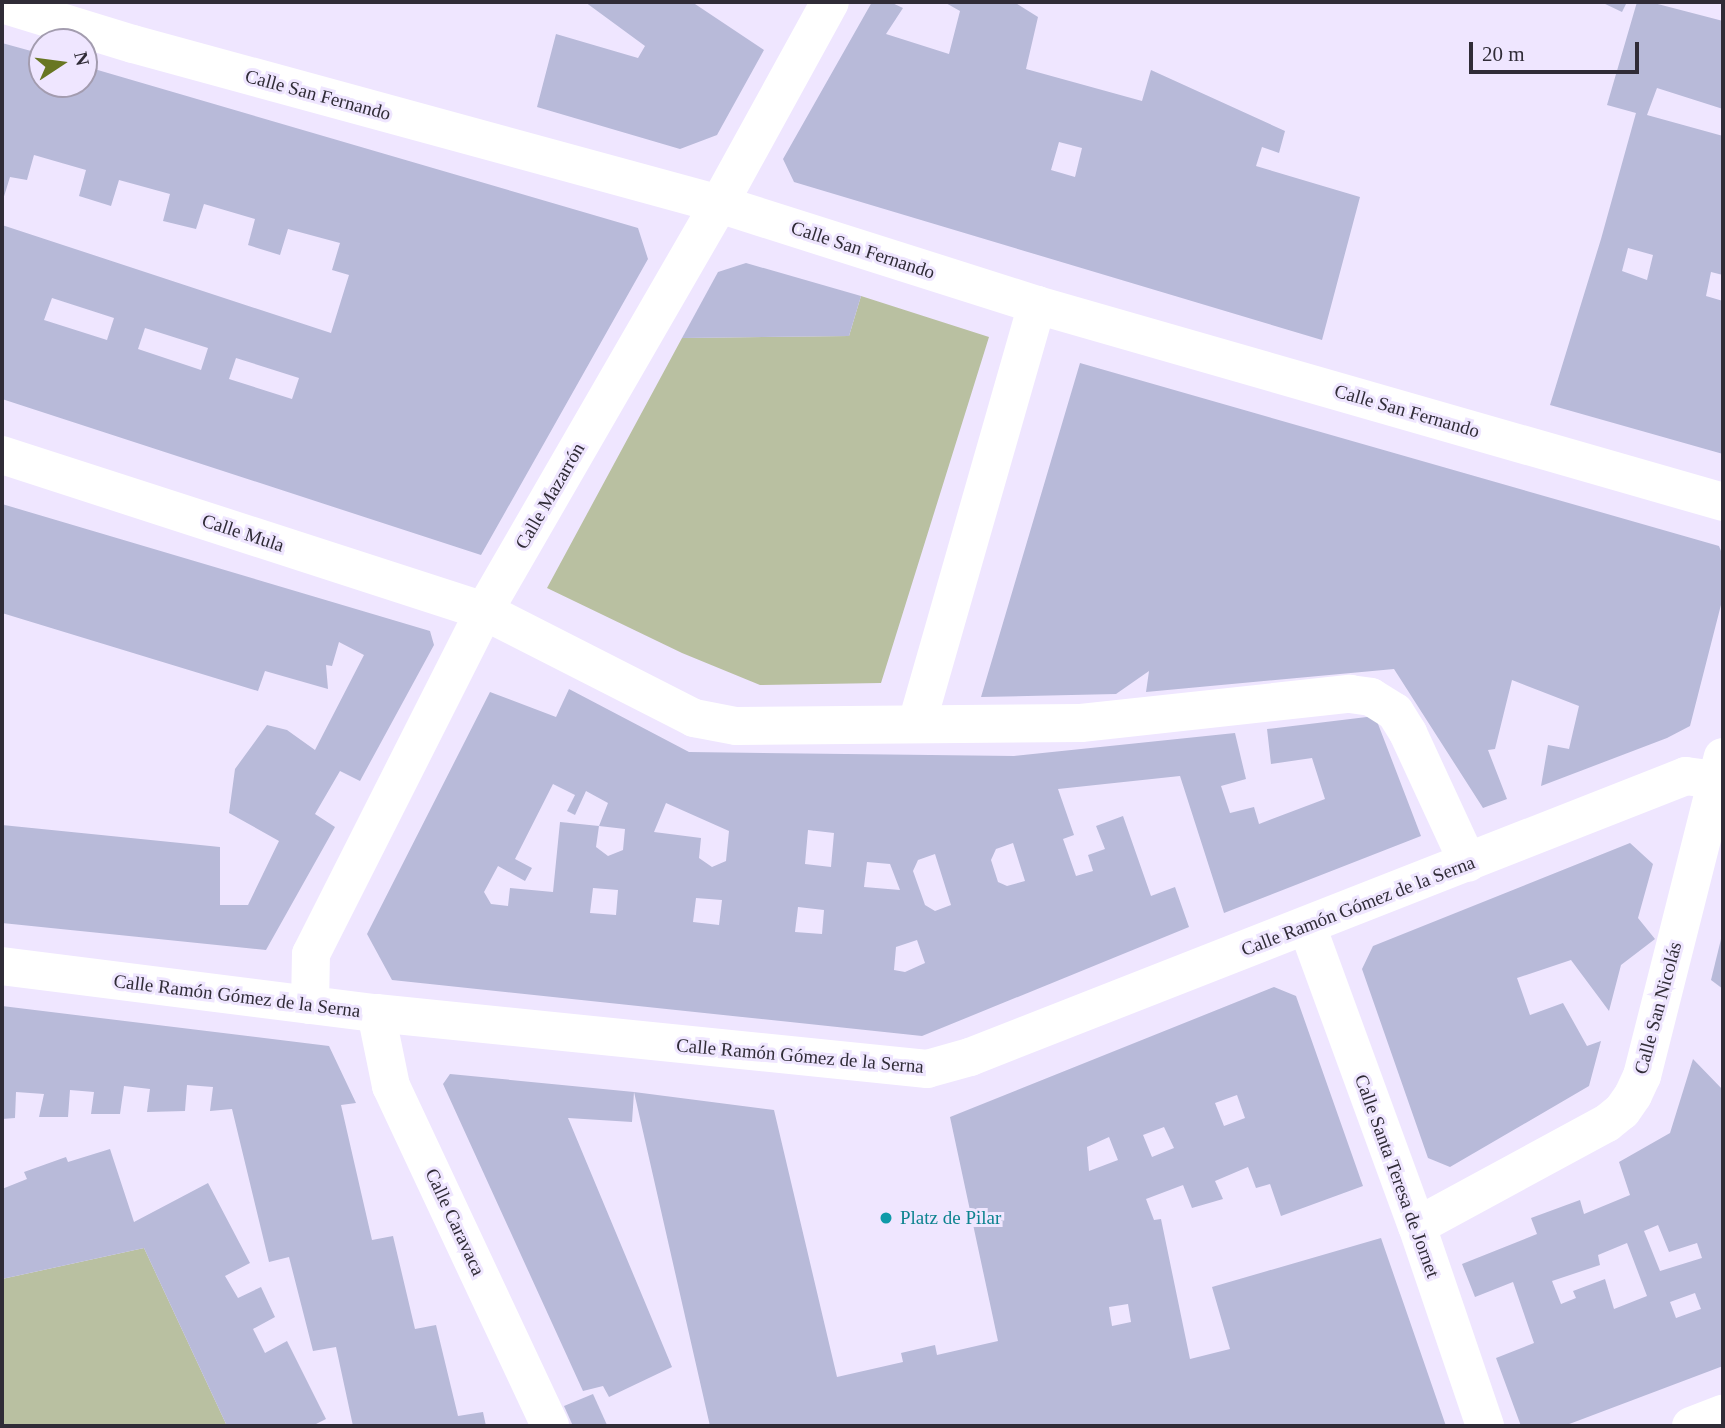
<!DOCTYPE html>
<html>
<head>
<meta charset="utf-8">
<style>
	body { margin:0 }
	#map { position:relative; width:1725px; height:1428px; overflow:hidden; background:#efe6ff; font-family:"Times New Roman",serif }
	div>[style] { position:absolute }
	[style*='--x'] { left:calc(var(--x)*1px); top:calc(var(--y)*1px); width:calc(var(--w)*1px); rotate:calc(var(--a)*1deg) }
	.green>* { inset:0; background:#b9c0a1 }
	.building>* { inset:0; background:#b8bad9 }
	.minor>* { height:38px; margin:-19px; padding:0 19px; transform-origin:19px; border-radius:19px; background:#fff }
	.dots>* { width:19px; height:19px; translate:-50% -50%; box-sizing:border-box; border:4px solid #efe6ff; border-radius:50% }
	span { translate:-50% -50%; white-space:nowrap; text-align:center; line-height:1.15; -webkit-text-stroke:6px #efe6ff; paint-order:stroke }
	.street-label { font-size:19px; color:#302c37 }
	.culture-label { font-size:19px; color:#0d838f }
	.left { translate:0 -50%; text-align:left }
	.frame { position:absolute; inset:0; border:4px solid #302c37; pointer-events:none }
	.north { position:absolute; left:28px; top:28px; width:70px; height:70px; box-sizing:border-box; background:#efe6ff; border:2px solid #a39caf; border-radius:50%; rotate:77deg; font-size:19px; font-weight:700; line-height:28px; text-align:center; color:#302c37 }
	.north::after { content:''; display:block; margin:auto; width:24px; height:32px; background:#687622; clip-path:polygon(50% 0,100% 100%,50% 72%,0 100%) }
	.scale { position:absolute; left:1469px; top:42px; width:170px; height:32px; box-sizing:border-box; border:4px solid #302c37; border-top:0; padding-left:9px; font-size:21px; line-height:24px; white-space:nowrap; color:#302c37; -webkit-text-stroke:5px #efe6ff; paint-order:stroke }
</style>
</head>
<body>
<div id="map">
	<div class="green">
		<div style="clip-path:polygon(861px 296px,989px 337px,881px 683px,760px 685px,682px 653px,547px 588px,682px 338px,849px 336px)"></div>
		<div style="clip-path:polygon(144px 1248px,227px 1426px,2px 1426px,2px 1279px)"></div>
	</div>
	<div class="building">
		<div style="clip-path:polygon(585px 2px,692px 2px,764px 50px,717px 135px,680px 149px,537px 107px,556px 34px,638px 58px,645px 46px)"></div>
		<div style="clip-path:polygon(evenodd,872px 2px,890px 2px,903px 8px,886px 34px,949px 54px,960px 11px,944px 2px,1014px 2px,1038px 17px,1026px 69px,1142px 101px,1151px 70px,1285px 131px,1279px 153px,1262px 147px,1256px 166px,1360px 197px,1322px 340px,794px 182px,783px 159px,872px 2px,1059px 142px,1082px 148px,1075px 177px,1051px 170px,1059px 142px)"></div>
		<div style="clip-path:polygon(1601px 2px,1627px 2px,1622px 12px)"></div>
		<div style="clip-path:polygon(evenodd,1637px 2px,1650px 2px,1723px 21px,1723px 109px,1657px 88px,1647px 115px,1723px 136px,1723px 275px,1711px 272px,1706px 296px,1723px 301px,1723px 454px,1550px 405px,1601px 239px,1636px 113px,1607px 105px,1637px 2px,1628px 248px,1653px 255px,1647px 280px,1622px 271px,1628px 248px)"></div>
		<div style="clip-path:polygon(evenodd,2px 43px,42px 54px,42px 84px,84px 84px,84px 66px,638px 228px,648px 259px,481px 555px,2px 399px,2px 225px,331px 333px,349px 275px,332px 270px,340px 243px,288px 229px,280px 255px,248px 245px,255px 219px,204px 204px,196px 229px,163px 221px,170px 194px,119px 180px,111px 206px,79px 196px,86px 170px,34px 155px,27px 180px,10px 177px,2px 203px,2px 43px,52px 298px,114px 318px,107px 340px,44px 320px,52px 298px,2px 43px,145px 328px,208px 348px,201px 370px,138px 349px,145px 328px,2px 43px,236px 358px,299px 378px,292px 399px,229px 379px,236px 358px)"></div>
		<div style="clip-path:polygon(746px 263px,861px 296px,849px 336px,682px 338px,718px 272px)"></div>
		<div style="clip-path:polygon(1080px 363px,1719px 546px,1723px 556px,1723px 597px,1690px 726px,1667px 738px,1541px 786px,1548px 745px,1569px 749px,1579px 706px,1512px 680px,1495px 749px,1488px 750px,1507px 799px,1483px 808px,1394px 669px,1146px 692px,1149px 671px,1116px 694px,981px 697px)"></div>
		<div style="clip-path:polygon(2px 504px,430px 631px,434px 645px,360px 781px,340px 771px,315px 814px,335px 827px,266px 950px,2px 923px,2px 825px,220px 847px,220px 905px,248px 905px,279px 841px,229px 813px,235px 769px,267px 725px,287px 730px,315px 750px,364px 655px,339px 642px,332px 666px,326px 665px,328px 689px,265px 671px,258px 691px,2px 613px)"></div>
		<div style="clip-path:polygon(evenodd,569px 689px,689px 752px,1014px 756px,1235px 733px,1246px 779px,1221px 786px,1230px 813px,1254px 807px,1259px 824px,1325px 799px,1312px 758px,1271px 764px,1267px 729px,1375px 716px,1421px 836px,1224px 913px,1180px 776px,1058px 789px,1074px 835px,1063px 839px,1076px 876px,1093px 871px,1088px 855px,1105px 849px,1096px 826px,1123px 816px,1151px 896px,1175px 887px,1189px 927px,922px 1036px,392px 980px,367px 934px,490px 692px,556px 717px,569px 689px,553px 784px,575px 795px,567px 811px,575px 815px,586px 791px,608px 803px,599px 826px,625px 829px,623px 850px,608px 856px,596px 847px,599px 826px,560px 822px,553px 892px,510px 888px,508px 906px,491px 904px,484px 892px,498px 866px,525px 881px,532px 868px,515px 859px,553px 784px,569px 689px,666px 803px,729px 831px,726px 861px,712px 867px,699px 858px,701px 838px,654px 832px,666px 803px,569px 689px,808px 830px,834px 833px,831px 867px,805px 864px,808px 830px,569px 689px,1013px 843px,1025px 881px,1007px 886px,998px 882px,991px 860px,996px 849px,1013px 843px,569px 689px,935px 854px,951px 905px,935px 911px,925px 905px,913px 871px,918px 860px,935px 854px,569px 689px,867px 862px,890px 864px,900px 890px,864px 887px,867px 862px,569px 689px,593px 888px,618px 890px,616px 915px,590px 913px,593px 888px,569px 689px,696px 898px,722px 900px,719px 925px,693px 922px,696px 898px,569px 689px,798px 907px,824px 910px,822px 934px,795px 932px,798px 907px,569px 689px,917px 940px,925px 963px,905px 972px,894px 970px,896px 947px,917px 940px)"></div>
		<div style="clip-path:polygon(1630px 843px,1653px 864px,1638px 918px,1655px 939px,1621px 965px,1609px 1011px,1571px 960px,1517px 978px,1530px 1015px,1563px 1003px,1587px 1046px,1601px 1041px,1589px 1086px,1450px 1167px,1428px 1158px,1362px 969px,1373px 946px)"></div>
		<div style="clip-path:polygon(1722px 935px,1723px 935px,1723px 989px,1711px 980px)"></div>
		<div style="clip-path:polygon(evenodd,1274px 987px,1296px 996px,1363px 1186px,1281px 1216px,1270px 1184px,1256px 1188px,1248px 1167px,1215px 1181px,1223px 1199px,1192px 1208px,1183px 1185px,1146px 1199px,1154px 1220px,1161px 1219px,1190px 1359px,1230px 1349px,1212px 1287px,1381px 1238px,1446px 1426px,710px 1426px,634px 1092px,774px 1110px,837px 1377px,903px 1362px,901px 1353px,935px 1345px,937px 1355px,998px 1341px,950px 1117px,1274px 987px,1237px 1095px,1245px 1118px,1224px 1126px,1215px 1103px,1237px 1095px,1274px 987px,1164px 1127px,1174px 1148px,1152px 1157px,1143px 1135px,1164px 1127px,1274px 987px,1109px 1137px,1118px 1160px,1089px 1171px,1087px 1147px,1109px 1137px,1274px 987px,1128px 1304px,1131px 1322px,1112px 1326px,1109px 1307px,1128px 1304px)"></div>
		<div style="clip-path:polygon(2px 1006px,329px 1046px,356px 1103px,341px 1105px,372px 1240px,393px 1236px,415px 1329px,436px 1325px,458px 1416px,483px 1412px,486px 1426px,353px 1426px,336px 1347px,313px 1351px,289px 1257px,269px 1262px,232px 1109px,210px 1111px,213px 1087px,187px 1085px,185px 1111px,147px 1112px,150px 1089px,124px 1086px,120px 1114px,91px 1114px,94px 1092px,70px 1090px,68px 1117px,39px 1117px,44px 1094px,16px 1092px,15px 1118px,2px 1119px)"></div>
		<div style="clip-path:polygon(evenodd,1693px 1059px,1723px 1090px,1723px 1366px,1564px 1426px,1521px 1426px,1496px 1358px,1534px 1343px,1513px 1282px,1475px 1297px,1462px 1264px,1537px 1234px,1531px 1218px,1580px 1200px,1584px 1214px,1630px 1195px,1619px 1162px,1670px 1133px,1693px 1059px,1658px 1225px,1669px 1252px,1697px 1243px,1702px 1258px,1660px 1271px,1644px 1231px,1658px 1225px,1693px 1059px,1627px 1243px,1647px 1296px,1614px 1309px,1605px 1279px,1573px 1291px,1576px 1298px,1561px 1304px,1552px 1281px,1600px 1265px,1598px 1255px,1627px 1243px,1693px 1059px,1695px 1293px,1701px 1309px,1676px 1318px,1670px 1302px,1695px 1293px)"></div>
		<div style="clip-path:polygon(450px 1074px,634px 1092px,632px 1122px,568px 1118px,672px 1367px,609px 1397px,603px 1386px,583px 1391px,443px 1084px)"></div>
		<div style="clip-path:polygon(110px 1149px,134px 1222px,208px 1183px,250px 1263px,225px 1276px,238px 1298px,261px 1287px,275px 1317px,253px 1329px,265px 1353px,287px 1341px,326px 1419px,312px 1426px,227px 1426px,144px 1248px,2px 1279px,2px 1189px,27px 1179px,24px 1172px,66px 1157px,68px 1162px)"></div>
		<div style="clip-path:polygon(593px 1394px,607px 1425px,573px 1426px,564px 1406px)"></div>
	</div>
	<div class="minor">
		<div style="--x:2;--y:4;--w:137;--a:17"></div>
		<div style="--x:133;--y:44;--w:607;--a:15.27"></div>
		<div style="--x:719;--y:204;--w:334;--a:17.6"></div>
		<div style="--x:1037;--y:305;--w:714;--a:16.02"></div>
		<div style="--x:2;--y:455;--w:507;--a:17.93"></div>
		<div style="--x:484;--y:611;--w:236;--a:27"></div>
		<div style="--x:694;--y:718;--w:43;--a:10.8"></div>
		<div style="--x:736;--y:726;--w:345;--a:-0.5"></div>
		<div style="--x:1081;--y:723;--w:271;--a:-6.2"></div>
		<div style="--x:1350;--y:694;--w:21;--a:8"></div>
		<div style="--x:1371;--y:697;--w:28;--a:32"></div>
		<div style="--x:1395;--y:712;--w:25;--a:58"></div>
		<div style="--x:1408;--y:733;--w:143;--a:65.2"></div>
		<div style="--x:917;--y:723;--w:435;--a:-74"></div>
		<div style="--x:1307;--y:926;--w:320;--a:69.9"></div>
		<div style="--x:1417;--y:1226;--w:211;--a:71.2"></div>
		<div style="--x:2;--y:966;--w:377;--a:7.2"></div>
		<div style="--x:376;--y:1013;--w:554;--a:5.8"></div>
		<div style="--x:927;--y:1069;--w:45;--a:-15.6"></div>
		<div style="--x:970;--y:1057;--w:769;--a:-21.43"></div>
		<div style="--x:1686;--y:776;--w:30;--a:8"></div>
		<div style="--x:310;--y:1005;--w:51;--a:-88.9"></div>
		<div style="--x:311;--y:954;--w:384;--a:-63.2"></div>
		<div style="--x:484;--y:611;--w:470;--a:-60"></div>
		<div style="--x:719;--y:204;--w:230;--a:-61.2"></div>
		<div style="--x:376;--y:1013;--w:75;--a:78.4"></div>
		<div style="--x:391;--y:1086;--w:375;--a:64.9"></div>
		<div style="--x:1417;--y:1226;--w:216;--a:-28.5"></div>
		<div style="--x:1607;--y:1123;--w:19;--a:-39"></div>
		<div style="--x:1622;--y:1111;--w:19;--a:-55"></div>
		<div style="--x:1633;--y:1095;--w:21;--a:-65"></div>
		<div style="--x:1642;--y:1076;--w:329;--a:-75.8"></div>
		<div style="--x:1691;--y:1426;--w:34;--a:-21"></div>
	</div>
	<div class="dots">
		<div style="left:886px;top:1218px;background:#0f9aa8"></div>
	</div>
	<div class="street-label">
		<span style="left:318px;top:95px;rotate:15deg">Calle San Fernando</span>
		<span style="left:863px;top:250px;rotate:18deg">Calle San Fernando</span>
		<span style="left:1407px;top:411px;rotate:16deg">Calle San Fernando</span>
		<span style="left:550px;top:496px;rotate:-60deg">Calle Mazarrón</span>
		<span style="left:243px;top:533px;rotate:18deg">Calle Mula</span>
		<span style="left:1358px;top:906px;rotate:-21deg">Calle Ramón Gómez de la Serna</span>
		<span style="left:237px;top:996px;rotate:7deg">Calle Ramón Gómez de la Serna</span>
		<span style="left:1658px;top:1008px;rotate:-75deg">Calle San Nicolás</span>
		<span style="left:800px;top:1056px;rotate:5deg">Calle Ramón Gómez de la Serna</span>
		<span style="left:1397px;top:1176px;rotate:70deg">Calle Santa Teresa de Jornet</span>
		<span style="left:455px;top:1222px;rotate:65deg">Calle Caravaca</span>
	</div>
	<div class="culture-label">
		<span class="left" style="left:900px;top:1218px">Platz de Pilar</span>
	</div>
	<div class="frame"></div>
	<div class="north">N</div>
	<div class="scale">20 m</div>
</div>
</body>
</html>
